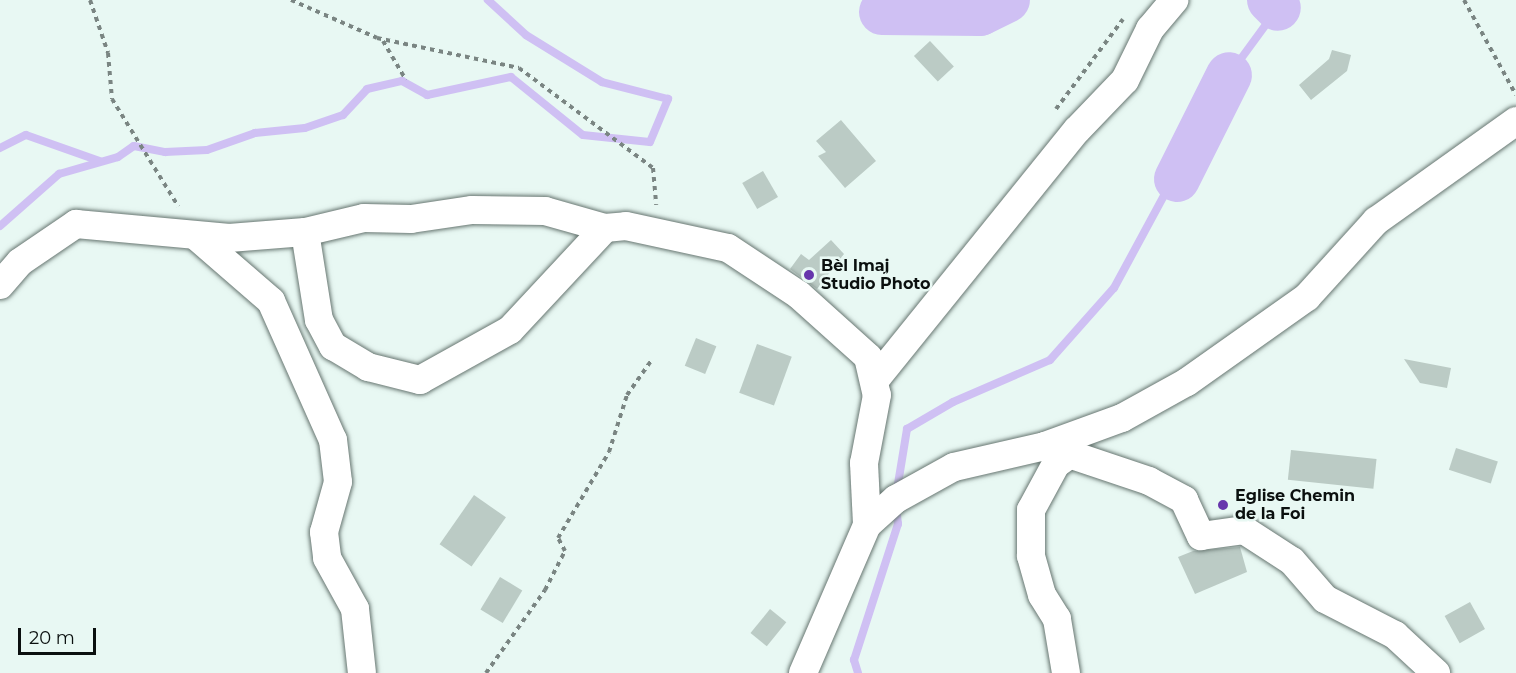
<!DOCTYPE html>
<html>
<head>
<meta charset="utf-8">
<style>
	body { margin:0 }
	#map { position:relative; width:1516px; height:673px; overflow:hidden; background:#e8f8f3; font-family:Montserrat,sans-serif }
	div>[style] { position:absolute }
	[style*='--x'] { left:calc(var(--x)*1px); top:calc(var(--y)*1px); width:calc(var(--w)*1px); rotate:calc(var(--a)*1deg) }
	.stream>* { height:8px; margin:-4px; padding:0 4px; transform-origin:4px; border-radius:4px; background:#cfc0f3 }
	.river>* { height:46px; margin:-23px; padding:0 23px; transform-origin:23px; border-radius:23px; background:#cfc0f3 }
	.building>* { inset:0; background:#bbcbc5; transform-origin:0 0 }
	.path>* { height:4px; margin-top:-2px; transform-origin:0; background:repeating-linear-gradient(90deg,#7a8582 0 4.5px,transparent 0 9px) }
	.roads { filter:drop-shadow(0 0 2px #677671) drop-shadow(0 0 2px #677671) }
	.minor>* { height:28px; margin:-14px; padding:0 14px; transform-origin:14px; border-radius:14px; background:#fff }
	.dots>* { width:16px; height:16px; translate:-50% -50%; box-sizing:border-box; border:3px solid #e8f8f3; border-radius:50% }
	span { translate:-50% -50%; white-space:nowrap; text-align:center; line-height:1.15; -webkit-text-stroke:5px #e8f8f3; paint-order:stroke }
	.poi-label { font-size:16px; color:#0b100f; font-weight:700 }
	.left { translate:0 -50%; text-align:left }
	.scale { position:absolute; left:18px; top:628px; width:78px; height:27px; box-sizing:border-box; border:3px solid #0b100f; border-top:0; padding-left:8px; font-size:18px; line-height:21px; white-space:nowrap; color:#0b100f; -webkit-text-stroke:4px #e8f8f3; paint-order:stroke }
</style>
</head>
<body>
<div id="map">
	<div class="stream">
		<div style="--x:0;--y:148;--w:29;--a:-27"></div>
		<div style="--x:26;--y:135;--w:78;--a:19.4"></div>
		<div style="--x:0;--y:226;--w:79;--a:-41.4"></div>
		<div style="--x:59;--y:174;--w:61;--a:-16.1"></div>
		<div style="--x:118;--y:157;--w:19;--a:-35"></div>
		<div style="--x:134;--y:146;--w:32;--a:11"></div>
		<div style="--x:165;--y:152;--w:42;--a:-2.7"></div>
		<div style="--x:207;--y:150;--w:51;--a:-19.5"></div>
		<div style="--x:255;--y:133;--w:50;--a:-5.7"></div>
		<div style="--x:305;--y:128;--w:40;--a:-18.9"></div>
		<div style="--x:343;--y:115;--w:35;--a:-47"></div>
		<div style="--x:367;--y:89;--w:36;--a:-13"></div>
		<div style="--x:402;--y:81;--w:29;--a:29"></div>
		<div style="--x:427;--y:95;--w:86;--a:-12.1"></div>
		<div style="--x:511;--y:77;--w:92;--a:38.9"></div>
		<div style="--x:583;--y:135;--w:67;--a:6"></div>
		<div style="--x:650;--y:142;--w:47;--a:-67.3"></div>
		<div style="--x:668;--y:99;--w:68;--a:-165.6"></div>
		<div style="--x:602;--y:82;--w:89;--a:-148.3"></div>
		<div style="--x:526;--y:35;--w:52;--a:-137.4"></div>
		<div style="--x:897;--y:490;--w:62;--a:-80.7"></div>
		<div style="--x:907;--y:429;--w:53;--a:-30.4"></div>
		<div style="--x:953;--y:402;--w:106;--a:-23.4"></div>
		<div style="--x:1050;--y:360;--w:96;--a:-48.4"></div>
		<div style="--x:1114;--y:288;--w:242;--a:-61.6"></div>
		<div style="--x:1229;--y:75;--w:83;--a:-53.8"></div>
		<div style="--x:1278;--y:8;--w:15;--a:-32"></div>
		<div style="--x:858;--y:673;--w:14;--a:-107"></div>
		<div style="--x:854;--y:660;--w:143;--a:-72.1"></div>
		<div style="--x:898;--y:524;--w:16;--a:-97"></div>
	</div>
	<div class="river">
		<div style="--x:1270;--y:0;--w:11;--a:45"></div>
		<div style="--x:882;--y:12;--w:98;--a:0.6"></div>
		<div style="--x:980;--y:13;--w:30;--a:-26"></div>
		<div style="--x:1177;--y:179;--w:116;--a:-63.4"></div>
	</div>
	<div class="building">
		<div style="left:930px;top:41px;width:35px;height:22px;rotate:47deg"></div>
		<div style="clip-path:polygon(1332px 50px,1351px 55px,1347px 71px,1311px 100px,1299px 85px,1329px 59px)"></div>
		<div style="clip-path:polygon(841px 120px,876px 161px,845px 188px,818px 156px,826px 152px,816px 141px)"></div>
		<div style="left:763px;top:171px;width:30px;height:24px;rotate:60deg"></div>
		<div style="clip-path:polygon(831px 240px,844px 254px,817px 289px,790px 269px,801px 254px,809px 260px)"></div>
		<div style="left:696px;top:338px;width:22px;height:30px;rotate:22deg"></div>
		<div style="left:757px;top:344px;width:37px;height:52px;rotate:20deg"></div>
		<div style="clip-path:polygon(1404px 359px,1451px 368px,1447px 388px,1420px 383px)"></div>
		<div style="left:1456px;top:448px;width:44px;height:23px;rotate:18deg"></div>
		<div style="left:1291px;top:450px;width:86px;height:30px;rotate:6deg"></div>
		<div style="left:474px;top:495px;width:39px;height:60px;rotate:35deg"></div>
		<div style="clip-path:polygon(1240px 547px,1247px 572px,1195px 594px,1178px 557px,1193px 551px)"></div>
		<div style="left:500px;top:577px;width:26px;height:38px;rotate:31deg"></div>
		<div style="left:1470px;top:602px;width:31px;height:29px;rotate:61deg"></div>
		<div style="left:770px;top:609px;width:21px;height:31px;rotate:39deg"></div>
	</div>
	<div class="path">
		<div style="--x:90;--y:0;--w:56;--a:71.2"></div>
		<div style="--x:108;--y:53;--w:46;--a:85"></div>
		<div style="--x:112;--y:99;--w:126;--a:58.3"></div>
		<div style="--x:291;--y:0;--w:94;--a:23.8"></div>
		<div style="--x:377;--y:38;--w:145;--a:11.9"></div>
		<div style="--x:519;--y:68;--w:167;--a:36.7"></div>
		<div style="--x:653;--y:168;--w:37;--a:85"></div>
		<div style="--x:1464;--y:0;--w:108;--a:61.3"></div>
		<div style="--x:383;--y:41;--w:45;--a:59.5"></div>
		<div style="--x:1056;--y:109;--w:112;--a:-53.3"></div>
		<div style="--x:486;--y:673;--w:102;--a:-54.6"></div>
		<div style="--x:545;--y:590;--w:44;--a:-62.9"></div>
		<div style="--x:565;--y:551;--w:15;--a:-118"></div>
		<div style="--x:558;--y:538;--w:100;--a:-59.3"></div>
		<div style="--x:609;--y:452;--w:60;--a:-72.5"></div>
		<div style="--x:627;--y:395;--w:42;--a:-54.8"></div>
	</div>
	<div class="roads">
		<div class="minor">
			<div style="--x:305;--y:232;--w:89;--a:81"></div>
			<div style="--x:319;--y:320;--w:30;--a:62"></div>
			<div style="--x:333;--y:346;--w:41;--a:31"></div>
			<div style="--x:368;--y:367;--w:54;--a:14"></div>
			<div style="--x:420;--y:380;--w:103;--a:-29.1"></div>
			<div style="--x:510;--y:330;--w:139;--a:-47"></div>
			<div style="--x:197;--y:237;--w:98;--a:40.9"></div>
			<div style="--x:271;--y:301;--w:152;--a:66"></div>
			<div style="--x:333;--y:440;--w:42;--a:83.2"></div>
			<div style="--x:338;--y:482;--w:52;--a:105.6"></div>
			<div style="--x:324;--y:532;--w:26;--a:83"></div>
			<div style="--x:327;--y:558;--w:58;--a:61.2"></div>
			<div style="--x:355;--y:609;--w:64;--a:83.8"></div>
			<div style="--x:0;--y:285;--w:30;--a:-49"></div>
			<div style="--x:20;--y:262;--w:68;--a:-34.2"></div>
			<div style="--x:76;--y:224;--w:154;--a:5.2"></div>
			<div style="--x:229;--y:238;--w:76;--a:-4.5"></div>
			<div style="--x:305;--y:232;--w:61;--a:-13.3"></div>
			<div style="--x:364;--y:218;--w:47;--a:1.2"></div>
			<div style="--x:411;--y:219;--w:62;--a:-8.4"></div>
			<div style="--x:472;--y:210;--w:73;--a:0.8"></div>
			<div style="--x:545;--y:211;--w:62;--a:15.8"></div>
			<div style="--x:605;--y:228;--w:21;--a:-5"></div>
			<div style="--x:626;--y:226;--w:104;--a:12.2"></div>
			<div style="--x:728;--y:248;--w:85;--a:33.5"></div>
			<div style="--x:799;--y:295;--w:93;--a:41.9"></div>
			<div style="--x:868;--y:357;--w:39;--a:77"></div>
			<div style="--x:877;--y:395;--w:69;--a:100.8"></div>
			<div style="--x:864;--y:463;--w:62;--a:87.2"></div>
			<div style="--x:875;--y:380;--w:321;--a:-51.1"></div>
			<div style="--x:1077;--y:130;--w:69;--a:-46.2"></div>
			<div style="--x:1125;--y:80;--w:57;--a:-63.9"></div>
			<div style="--x:1150;--y:29;--w:38;--a:-50"></div>
			<div style="--x:1045;--y:446;--w:110;--a:18.6"></div>
			<div style="--x:1149;--y:481;--w:40;--a:28"></div>
			<div style="--x:1184;--y:500;--w:40;--a:65"></div>
			<div style="--x:1201;--y:536;--w:43;--a:-7.9"></div>
			<div style="--x:1244;--y:530;--w:57;--a:32.9"></div>
			<div style="--x:1292;--y:561;--w:50;--a:49"></div>
			<div style="--x:1325;--y:599;--w:79;--a:27.2"></div>
			<div style="--x:1395;--y:635;--w:56;--a:42.8"></div>
			<div style="--x:803;--y:673;--w:161;--a:-66.6"></div>
			<div style="--x:867;--y:525;--w:39;--a:-42"></div>
			<div style="--x:896;--y:499;--w:66;--a:-28.9"></div>
			<div style="--x:954;--y:467;--w:93;--a:-13"></div>
			<div style="--x:1045;--y:446;--w:82;--a:-20"></div>
			<div style="--x:1122;--y:418;--w:74;--a:-29"></div>
			<div style="--x:1187;--y:382;--w:147;--a:-35.3"></div>
			<div style="--x:1307;--y:297;--w:103;--a:-47.8"></div>
			<div style="--x:1376;--y:221;--w:172;--a:-35.5"></div>
			<div style="--x:1066;--y:673;--w:55;--a:-99.5"></div>
			<div style="--x:1057;--y:619;--w:28;--a:-122"></div>
			<div style="--x:1042;--y:595;--w:41;--a:-105.8"></div>
			<div style="--x:1031;--y:556;--w:46;--a:-90"></div>
			<div style="--x:1031;--y:510;--w:52;--a:-61.5"></div>
			<div style="--x:1056;--y:464;--w:21;--a:-35"></div>
		</div>
	</div>
	<div class="dots">
		<div style="left:809px;top:275px;background:#6735ac"></div>
		<div style="left:1223px;top:505px;background:#6735ac"></div>
	</div>
	<div class="poi-label">
		<span class="left" style="left:821px;top:275px">Bèl Imaj<br>Studio Photo</span>
		<span class="left" style="left:1235px;top:505px">Eglise Chemin<br>de la Foi</span>
	</div>
	<div class="scale">20 m</div>
</div>
</body>
</html>
